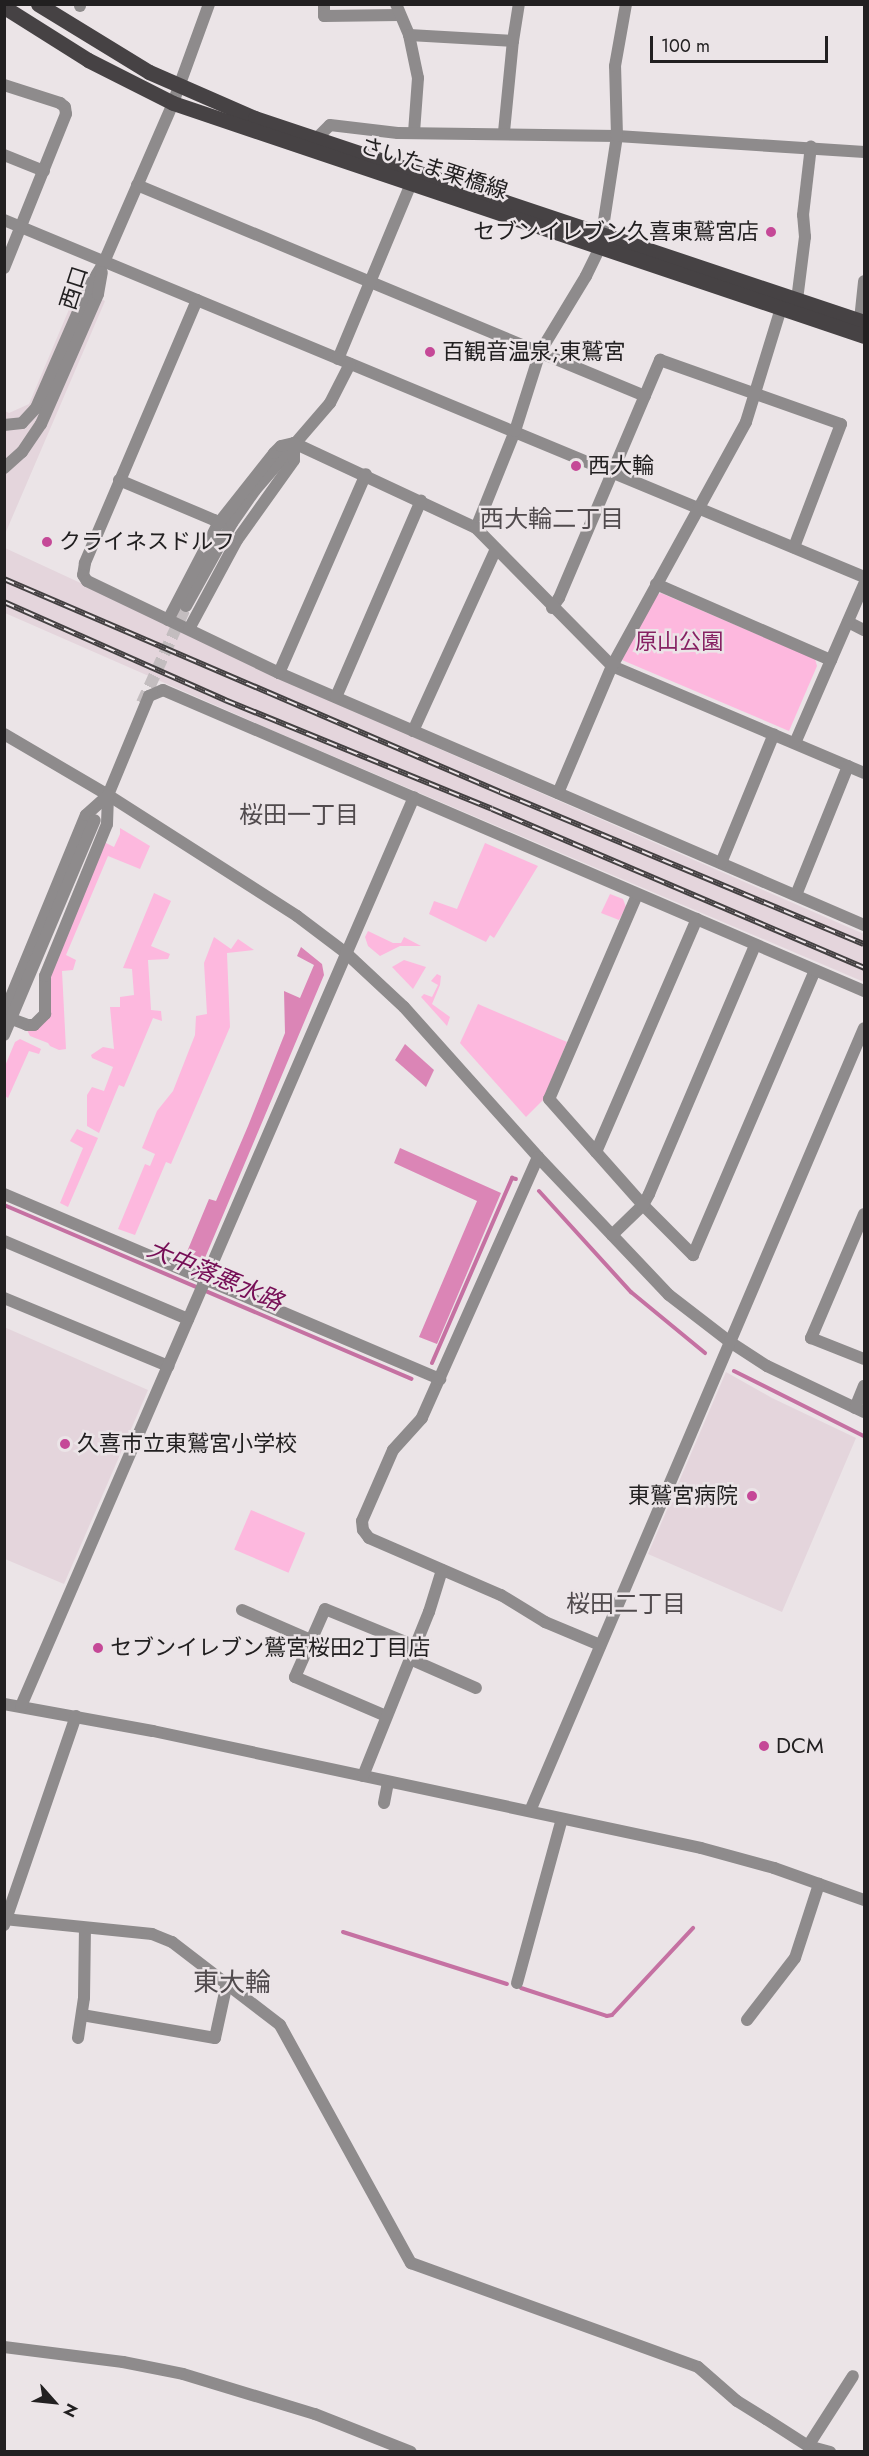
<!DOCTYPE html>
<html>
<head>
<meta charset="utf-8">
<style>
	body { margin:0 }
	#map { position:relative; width:869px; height:2456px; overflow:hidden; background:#ebe4e7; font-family:Jost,"Noto Sans JP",sans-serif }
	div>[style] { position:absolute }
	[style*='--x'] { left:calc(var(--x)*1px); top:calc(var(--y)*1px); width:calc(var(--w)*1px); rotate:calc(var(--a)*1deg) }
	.built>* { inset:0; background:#e4d5dc }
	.green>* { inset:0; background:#fdb8de; transform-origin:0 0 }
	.forest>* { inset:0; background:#db85b6 }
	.stream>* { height:4px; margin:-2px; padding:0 2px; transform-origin:2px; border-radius:2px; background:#c571a2 }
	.minor-tunnel>* { height:12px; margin-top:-6px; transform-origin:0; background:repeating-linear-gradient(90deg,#c3bdbf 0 12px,transparent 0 18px) }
	.minor>* { height:12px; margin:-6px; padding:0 6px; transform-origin:6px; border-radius:6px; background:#8e8b8c }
	.major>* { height:15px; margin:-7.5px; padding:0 7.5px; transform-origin:7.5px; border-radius:7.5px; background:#464244 }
	.rail>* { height:6px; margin-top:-3px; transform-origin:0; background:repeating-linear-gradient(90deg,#ebe4e7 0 11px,#444142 0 22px); box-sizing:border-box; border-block:2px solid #444142 }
	.dots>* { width:16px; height:16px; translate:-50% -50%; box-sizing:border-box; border:3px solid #ebe4e7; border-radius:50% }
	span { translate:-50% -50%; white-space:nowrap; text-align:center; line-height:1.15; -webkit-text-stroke:5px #ebe4e7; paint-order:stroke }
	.street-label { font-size:22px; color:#222021 }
	.poi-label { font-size:22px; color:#222021 }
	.right { translate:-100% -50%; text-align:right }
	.left { translate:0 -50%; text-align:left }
	.park-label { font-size:22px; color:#862163 }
	.neighbourhood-label { font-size:24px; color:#514b4e }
	.water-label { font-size:24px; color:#760e56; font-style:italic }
	.quarter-label { font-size:26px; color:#514b4e }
	.frame { position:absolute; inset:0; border:6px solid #222021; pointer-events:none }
	.north { position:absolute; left:24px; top:2372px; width:60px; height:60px; -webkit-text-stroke:4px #ebe4e7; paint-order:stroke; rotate:117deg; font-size:16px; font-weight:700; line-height:24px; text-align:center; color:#222021 }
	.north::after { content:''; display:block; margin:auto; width:21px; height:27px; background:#222021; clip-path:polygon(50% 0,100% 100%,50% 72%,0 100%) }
	.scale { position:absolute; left:650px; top:36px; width:178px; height:27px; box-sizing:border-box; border:3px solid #222021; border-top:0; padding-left:8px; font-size:18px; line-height:21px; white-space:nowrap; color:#222021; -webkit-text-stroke:4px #ebe4e7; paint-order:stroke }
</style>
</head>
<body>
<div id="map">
	<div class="built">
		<div style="clip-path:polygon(78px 288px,105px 301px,5px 534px,5px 411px,9px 413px,29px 404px)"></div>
		<div style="clip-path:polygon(5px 548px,435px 747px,864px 934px,864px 982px,274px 731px,5px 613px)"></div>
		<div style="clip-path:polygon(4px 1327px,148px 1390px,64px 1584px,5px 1559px)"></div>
		<div style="clip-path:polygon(726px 1372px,772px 1398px,856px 1438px,782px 1612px,648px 1554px)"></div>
	</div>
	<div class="green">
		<div style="clip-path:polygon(661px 593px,815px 659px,817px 666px,789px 731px,622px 660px,656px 595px)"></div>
		<div style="clip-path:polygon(120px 828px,150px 846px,140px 869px,108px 856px,66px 955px,76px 960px,73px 970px,62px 971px,66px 1049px,59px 1050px,50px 1046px,48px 1043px,30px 1036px,27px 1030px,42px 1025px,47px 979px,104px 842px,114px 847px,120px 834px)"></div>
		<div style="clip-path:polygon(485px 843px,538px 866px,494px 938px,490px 935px,486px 942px,429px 914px,434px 901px,457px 909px)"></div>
		<div style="clip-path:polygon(154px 893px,171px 901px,151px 946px,170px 954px,168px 959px,148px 960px,151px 1010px,161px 1011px,162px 1021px,153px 1018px,124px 1087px,119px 1085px,99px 1133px,87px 1126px,87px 1095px,92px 1087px,104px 1091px,113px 1067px,92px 1058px,91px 1055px,103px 1047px,114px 1049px,110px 1007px,120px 1007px,120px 997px,134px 995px,132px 969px,123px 968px)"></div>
		<div style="clip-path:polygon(610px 894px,623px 899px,626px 907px,619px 920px,601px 913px)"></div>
		<div style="clip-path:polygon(368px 931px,393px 943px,401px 943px,404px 937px,421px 946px,400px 946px,380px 956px,368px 946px,365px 937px)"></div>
		<div style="clip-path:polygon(214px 937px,231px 949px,238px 939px,254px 950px,227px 953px,230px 1027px,171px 1164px,166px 1162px,135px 1235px,118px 1229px,145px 1164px,150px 1166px,155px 1154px,142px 1148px,157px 1111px,173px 1091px,195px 1035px,196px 1016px,207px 1014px,204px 963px)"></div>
		<div style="clip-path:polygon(404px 960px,426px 967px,413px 989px,392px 967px)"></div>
		<div style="clip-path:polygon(437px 974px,441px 976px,440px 985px,432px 1004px,450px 1017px,447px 1026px,421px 997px,424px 994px,432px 997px,438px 985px,431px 981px)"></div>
		<div style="clip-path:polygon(478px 1004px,567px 1042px,544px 1099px,526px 1117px,460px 1043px)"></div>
		<div style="clip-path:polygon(20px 1039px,41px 1049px,39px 1054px,29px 1051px,8px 1098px,5px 1096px,5px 1066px,15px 1042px)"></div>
		<div style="clip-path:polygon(77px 1129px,98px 1138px,68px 1207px,60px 1203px,83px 1148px,70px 1141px)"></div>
		<div style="left:251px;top:1510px;width:59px;height:43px;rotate:23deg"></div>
	</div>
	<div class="forest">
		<div style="clip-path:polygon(301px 947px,322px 964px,324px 975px,202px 1265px,194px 1270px,175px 1261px,174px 1256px,184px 1259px,209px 1199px,216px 1201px,248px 1126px,285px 1033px,284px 991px,300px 998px,314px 965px,297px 956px)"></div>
		<div style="clip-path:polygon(405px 1044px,434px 1070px,426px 1087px,395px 1060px)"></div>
		<div style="clip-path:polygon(400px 1148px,501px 1193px,437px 1344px,419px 1337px,477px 1201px,394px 1163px)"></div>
	</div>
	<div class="stream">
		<div style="--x:539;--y:1191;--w:137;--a:47.7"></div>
		<div style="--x:631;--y:1292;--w:96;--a:39.5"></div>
		<div style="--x:4;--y:1205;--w:443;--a:23.1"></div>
		<div style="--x:432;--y:1363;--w:202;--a:-66.6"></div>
		<div style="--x:512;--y:1178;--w:4;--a:14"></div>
		<div style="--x:734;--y:1371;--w:145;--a:26.6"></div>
		<div style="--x:343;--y:1932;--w:172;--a:17.6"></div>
		<div style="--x:521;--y:1988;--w:90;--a:18"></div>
		<div style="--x:607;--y:2016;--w:5;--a:-11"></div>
		<div style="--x:612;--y:2015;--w:119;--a:-47"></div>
	</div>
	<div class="minor-tunnel">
		<div style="--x:142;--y:703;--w:107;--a:-65.6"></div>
	</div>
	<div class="minor">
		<div style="--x:324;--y:4;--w:12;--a:90"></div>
		<div style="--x:324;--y:16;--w:75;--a:-0.8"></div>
		<div style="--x:396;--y:4;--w:34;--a:67"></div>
		<div style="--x:409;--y:35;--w:44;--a:78.2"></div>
		<div style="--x:418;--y:78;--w:55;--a:94.2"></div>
		<div style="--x:80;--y:6;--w:2;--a:-90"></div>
		<div style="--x:409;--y:35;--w:104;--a:3.3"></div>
		<div style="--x:4;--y:85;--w:59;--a:17.8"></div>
		<div style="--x:60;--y:103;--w:6;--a:39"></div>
		<div style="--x:65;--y:107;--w:7;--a:82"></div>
		<div style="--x:66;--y:114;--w:166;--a:111.9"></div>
		<div style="--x:504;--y:132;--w:91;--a:-84.4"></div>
		<div style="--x:513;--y:41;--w:37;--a:-81"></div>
		<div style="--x:317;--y:138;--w:18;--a:-45"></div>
		<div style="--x:330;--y:125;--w:68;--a:6.7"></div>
		<div style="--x:398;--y:133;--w:219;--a:0.8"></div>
		<div style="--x:617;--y:136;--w:248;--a:3.7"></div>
		<div style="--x:4;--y:155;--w:43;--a:21.8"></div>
		<div style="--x:137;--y:185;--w:550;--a:22.56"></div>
		<div style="--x:4;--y:220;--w:931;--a:22.54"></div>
		<div style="--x:197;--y:300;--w:286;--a:113.1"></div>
		<div style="--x:85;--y:563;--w:12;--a:99"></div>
		<div style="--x:83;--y:575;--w:7;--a:56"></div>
		<div style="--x:87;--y:581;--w:213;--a:25.6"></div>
		<div style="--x:279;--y:673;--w:637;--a:23.3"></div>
		<div style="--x:797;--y:300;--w:64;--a:-82.8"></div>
		<div style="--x:805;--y:237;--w:22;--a:-95"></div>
		<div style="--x:803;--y:215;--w:69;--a:-83.4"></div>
		<div style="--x:860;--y:320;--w:39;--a:-84"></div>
		<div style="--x:338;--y:359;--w:190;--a:-67.4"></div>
		<div style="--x:4;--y:425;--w:18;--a:-6"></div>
		<div style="--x:22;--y:423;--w:21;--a:-47"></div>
		<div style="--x:36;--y:408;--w:130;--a:-66.4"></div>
		<div style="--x:88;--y:289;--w:31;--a:-59"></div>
		<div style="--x:104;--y:262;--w:173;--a:-66.5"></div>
		<div style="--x:173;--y:103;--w:105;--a:-70"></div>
		<div style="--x:4;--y:468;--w:24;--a:-42"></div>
		<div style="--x:22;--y:452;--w:34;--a:-56"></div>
		<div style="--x:41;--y:424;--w:142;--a:-66.3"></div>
		<div style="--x:98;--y:294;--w:22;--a:-80"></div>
		<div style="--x:119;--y:480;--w:103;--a:22.8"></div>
		<div style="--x:214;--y:520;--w:6;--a:45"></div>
		<div style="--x:476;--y:528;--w:105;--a:-68.1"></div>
		<div style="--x:515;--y:431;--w:83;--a:-72.4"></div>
		<div style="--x:540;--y:352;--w:89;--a:-58.8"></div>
		<div style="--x:586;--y:276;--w:32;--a:-64"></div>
		<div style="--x:600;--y:247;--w:112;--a:-81.3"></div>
		<div style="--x:617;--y:136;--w:70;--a:-91.6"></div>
		<div style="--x:615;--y:66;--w:63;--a:-79.9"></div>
		<div style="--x:656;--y:584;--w:191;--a:23.5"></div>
		<div style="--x:186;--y:606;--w:95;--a:-61"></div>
		<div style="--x:232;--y:523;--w:40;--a:-55.1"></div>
		<div style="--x:255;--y:490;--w:115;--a:-49.2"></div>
		<div style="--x:330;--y:403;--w:44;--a:-62.9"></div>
		<div style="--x:552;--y:608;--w:12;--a:-55"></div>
		<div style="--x:559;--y:598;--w:259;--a:-67"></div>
		<div style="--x:660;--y:360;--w:192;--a:19.5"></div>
		<div style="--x:841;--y:424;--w:132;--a:110.9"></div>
		<div style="--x:168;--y:620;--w:108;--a:-62.5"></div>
		<div style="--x:218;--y:524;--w:90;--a:-51.7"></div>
		<div style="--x:274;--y:453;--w:10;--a:-45"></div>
		<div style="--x:281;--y:446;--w:13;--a:-13"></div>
		<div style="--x:294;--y:443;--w:201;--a:25"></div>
		<div style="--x:476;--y:528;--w:194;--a:45.4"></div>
		<div style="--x:612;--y:666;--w:274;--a:23"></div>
		<div style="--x:848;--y:622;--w:18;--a:27"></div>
		<div style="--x:189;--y:629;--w:101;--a:-61.7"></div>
		<div style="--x:237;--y:540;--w:98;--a:-54.5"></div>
		<div style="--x:294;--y:460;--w:17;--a:-90"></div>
		<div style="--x:279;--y:673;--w:217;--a:-66.4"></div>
		<div style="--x:336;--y:697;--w:214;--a:-66.6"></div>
		<div style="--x:413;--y:731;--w:200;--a:-65.5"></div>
		<div style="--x:4;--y:734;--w:121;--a:30.4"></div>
		<div style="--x:108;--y:795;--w:224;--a:32.6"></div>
		<div style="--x:297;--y:916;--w:61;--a:37.1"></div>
		<div style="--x:346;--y:953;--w:79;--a:43"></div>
		<div style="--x:404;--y:1007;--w:201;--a:48.2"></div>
		<div style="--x:538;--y:1157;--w:190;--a:46.5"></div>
		<div style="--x:669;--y:1295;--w:77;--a:37.6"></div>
		<div style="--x:730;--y:1342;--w:44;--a:33"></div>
		<div style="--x:767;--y:1366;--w:107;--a:25.4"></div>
		<div style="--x:795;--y:743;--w:173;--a:-66.5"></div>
		<div style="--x:558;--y:793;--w:138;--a:-67"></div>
		<div style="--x:612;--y:666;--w:278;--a:-61.2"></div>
		<div style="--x:746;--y:422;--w:119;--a:-72.9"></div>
		<div style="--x:721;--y:863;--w:139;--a:-67.7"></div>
		<div style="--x:637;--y:895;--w:222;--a:113.3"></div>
		<div style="--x:549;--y:1099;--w:142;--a:48.4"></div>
		<div style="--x:643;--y:1205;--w:71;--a:45"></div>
		<div style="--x:693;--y:1255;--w:309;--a:-66.8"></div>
		<div style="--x:796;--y:895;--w:139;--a:-68"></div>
		<div style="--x:4;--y:1016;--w:25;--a:21"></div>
		<div style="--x:27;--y:1025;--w:7;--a:0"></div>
		<div style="--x:34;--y:1025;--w:16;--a:-45"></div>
		<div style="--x:45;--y:1014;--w:38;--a:-90"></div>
		<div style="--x:45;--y:976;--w:164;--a:-67.8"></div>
		<div style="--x:107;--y:824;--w:29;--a:-88"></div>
		<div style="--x:108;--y:795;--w:107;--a:-67.5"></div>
		<div style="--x:149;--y:696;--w:15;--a:-23"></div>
		<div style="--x:163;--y:690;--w:763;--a:23.24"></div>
		<div style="--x:11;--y:1019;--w:15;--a:-101"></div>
		<div style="--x:8;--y:1004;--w:204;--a:-67.6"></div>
		<div style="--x:86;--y:815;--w:30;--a:-42"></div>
		<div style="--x:4;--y:1035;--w:233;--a:-67.1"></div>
		<div style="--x:596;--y:1152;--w:254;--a:-66.6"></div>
		<div style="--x:538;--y:1157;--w:286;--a:114"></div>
		<div style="--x:422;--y:1418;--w:43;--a:132.2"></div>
		<div style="--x:393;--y:1450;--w:77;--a:113.6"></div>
		<div style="--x:362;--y:1521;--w:9;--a:84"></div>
		<div style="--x:363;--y:1530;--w:10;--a:53"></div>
		<div style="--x:369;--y:1538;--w:144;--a:23.4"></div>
		<div style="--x:501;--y:1595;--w:52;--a:31.5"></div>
		<div style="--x:545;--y:1622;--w:60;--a:22.7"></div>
		<div style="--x:4;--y:1194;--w:474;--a:23"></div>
		<div style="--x:864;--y:1214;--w:135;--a:113.1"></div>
		<div style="--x:811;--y:1338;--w:57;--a:21.6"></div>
		<div style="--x:612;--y:1235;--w:43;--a:-44.1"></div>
		<div style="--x:643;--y:1205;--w:13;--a:-61"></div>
		<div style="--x:649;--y:1194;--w:270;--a:-66.9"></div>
		<div style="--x:4;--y:1241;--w:200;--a:23"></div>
		<div style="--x:4;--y:1298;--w:178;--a:22.5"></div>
		<div style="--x:855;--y:1408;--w:24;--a:-68"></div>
		<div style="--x:242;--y:1610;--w:75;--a:23.5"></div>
		<div style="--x:410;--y:1659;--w:72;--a:23.7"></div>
		<div style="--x:4;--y:1704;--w:151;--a:10.3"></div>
		<div style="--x:153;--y:1731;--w:560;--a:12.05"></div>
		<div style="--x:701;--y:1848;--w:76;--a:15.3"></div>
		<div style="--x:774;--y:1868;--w:96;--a:19.6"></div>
		<div style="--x:21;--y:1706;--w:990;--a:-66.62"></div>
		<div style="--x:386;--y:1716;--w:99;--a:-156.8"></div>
		<div style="--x:295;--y:1677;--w:74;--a:-66.2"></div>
		<div style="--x:325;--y:1609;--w:97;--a:22.3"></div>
		<div style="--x:363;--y:1776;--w:177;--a:-68.1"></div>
		<div style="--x:429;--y:1612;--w:44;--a:-72.8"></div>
		<div style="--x:384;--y:1803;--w:21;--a:-79"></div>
		<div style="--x:530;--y:1811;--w:851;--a:-66.9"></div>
		<div style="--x:4;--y:1919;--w:149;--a:5.8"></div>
		<div style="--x:152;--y:1934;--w:22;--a:22"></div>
		<div style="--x:172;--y:1942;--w:136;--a:37.5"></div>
		<div style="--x:280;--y:2025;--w:272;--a:61.2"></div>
		<div style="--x:411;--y:2263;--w:305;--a:19.9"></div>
		<div style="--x:698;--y:2367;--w:52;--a:41.1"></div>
		<div style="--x:737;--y:2401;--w:34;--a:32"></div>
		<div style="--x:766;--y:2419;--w:50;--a:32.7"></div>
		<div style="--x:808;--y:2446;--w:23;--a:15"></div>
		<div style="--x:4;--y:1925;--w:221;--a:-71"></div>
		<div style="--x:517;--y:1983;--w:170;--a:-74.7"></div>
		<div style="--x:82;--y:2015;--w:135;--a:9.8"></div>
		<div style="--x:215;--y:2038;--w:56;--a:-77.7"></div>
		<div style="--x:747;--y:2020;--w:78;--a:-52.3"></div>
		<div style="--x:795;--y:1958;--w:78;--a:-72"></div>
		<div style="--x:78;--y:2038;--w:40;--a:-81.5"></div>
		<div style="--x:84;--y:1998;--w:70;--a:-89.2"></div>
		<div style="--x:4;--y:2347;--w:120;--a:7.2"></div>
		<div style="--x:123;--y:2362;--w:61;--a:11.3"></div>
		<div style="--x:183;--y:2374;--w:138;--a:16.9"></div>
		<div style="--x:315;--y:2414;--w:103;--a:21.6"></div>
		<div style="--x:808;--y:2446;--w:83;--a:-57.3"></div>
	</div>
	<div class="major">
		<div style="--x:38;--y:4;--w:130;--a:31.5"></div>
		<div style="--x:149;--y:72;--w:116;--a:23.5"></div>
		<div style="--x:255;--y:118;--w:642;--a:18.52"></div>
		<div style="--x:4;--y:7;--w:99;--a:32.2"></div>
		<div style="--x:88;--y:60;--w:95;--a:26.8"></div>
		<div style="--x:173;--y:103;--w:729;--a:18.63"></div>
	</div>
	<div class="rail">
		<div style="--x:4;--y:579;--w:540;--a:23.24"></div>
		<div style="--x:500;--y:792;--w:394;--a:22.7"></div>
		<div style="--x:4;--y:602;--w:242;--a:23.9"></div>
		<div style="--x:225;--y:700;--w:288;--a:22.2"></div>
		<div style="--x:492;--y:809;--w:405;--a:23.1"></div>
	</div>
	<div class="dots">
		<div style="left:771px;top:232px;background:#c54897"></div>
		<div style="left:430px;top:352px;background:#c54897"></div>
		<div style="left:576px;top:466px;background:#c54897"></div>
		<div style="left:47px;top:542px;background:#c54897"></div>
		<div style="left:65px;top:1444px;background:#c54897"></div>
		<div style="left:752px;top:1496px;background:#c54897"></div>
		<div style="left:98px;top:1648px;background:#c54897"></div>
		<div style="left:764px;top:1746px;background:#c54897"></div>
	</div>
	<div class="street-label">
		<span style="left:434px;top:168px;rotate:18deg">さいたま栗橋線</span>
		<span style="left:74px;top:288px;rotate:-72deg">西口</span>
	</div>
	<div class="poi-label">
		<span class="right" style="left:759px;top:232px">セブンイレブン久喜東鷲宮店</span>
		<span class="left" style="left:442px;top:352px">百観音温泉;東鷲宮</span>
		<span class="left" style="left:588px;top:466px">西大輪</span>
		<span class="left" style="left:59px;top:542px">クライネスドルフ</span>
		<span class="left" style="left:77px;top:1444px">久喜市立東鷲宮小学校</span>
		<span class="right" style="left:738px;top:1496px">東鷲宮病院</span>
		<span class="left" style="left:110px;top:1648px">セブンイレブン鷲宮桜田2丁目店</span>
		<span class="left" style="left:776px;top:1746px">DCM</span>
	</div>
	<div class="park-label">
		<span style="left:679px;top:642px">原山公園</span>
	</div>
	<div class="neighbourhood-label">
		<span style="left:552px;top:519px">西大輪二丁目</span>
		<span style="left:299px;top:815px">桜田一丁目</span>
		<span style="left:626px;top:1604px">桜田二丁目</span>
	</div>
	<div class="water-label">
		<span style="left:215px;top:1275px;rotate:23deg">大中落悪水路</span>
	</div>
	<div class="quarter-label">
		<span style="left:232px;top:1983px">東大輪</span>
	</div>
	<div class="frame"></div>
	<div class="north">N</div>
	<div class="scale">100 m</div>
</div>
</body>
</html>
